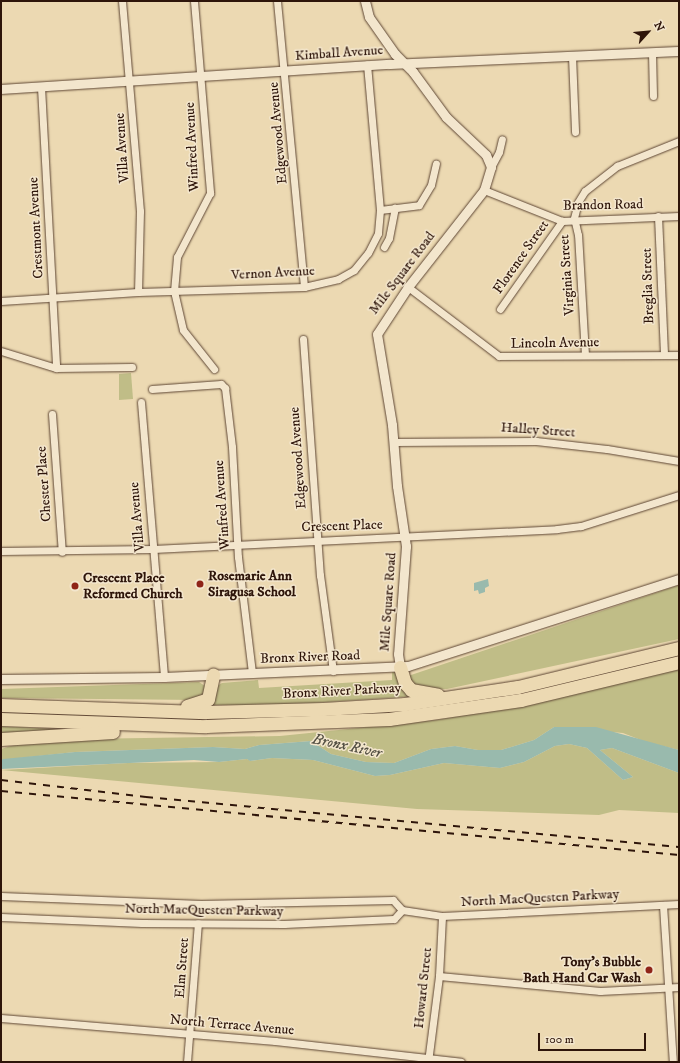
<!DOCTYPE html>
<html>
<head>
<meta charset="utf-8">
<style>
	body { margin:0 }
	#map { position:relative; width:680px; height:1063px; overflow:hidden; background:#ecd9b2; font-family:"IM FELL DW Pica",serif }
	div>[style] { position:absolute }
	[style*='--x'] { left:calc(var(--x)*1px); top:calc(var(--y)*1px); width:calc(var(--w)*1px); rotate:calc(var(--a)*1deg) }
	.green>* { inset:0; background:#c0bd87 }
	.water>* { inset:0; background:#99baad }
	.roads { filter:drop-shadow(0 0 1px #5e4634) drop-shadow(0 0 1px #5e4634) }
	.minor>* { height:7px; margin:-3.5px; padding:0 3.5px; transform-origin:3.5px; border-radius:3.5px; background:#f3e6cd }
	.tertiary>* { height:9px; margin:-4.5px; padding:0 4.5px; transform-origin:4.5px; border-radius:4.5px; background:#f3e6cd }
	.motorway>* { height:13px; margin:-6.5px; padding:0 6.5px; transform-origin:6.5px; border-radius:6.5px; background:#ecd9b2 }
	.rail>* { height:2px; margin-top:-1px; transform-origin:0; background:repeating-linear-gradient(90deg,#2e150a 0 7px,transparent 0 14px) }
	.dots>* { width:11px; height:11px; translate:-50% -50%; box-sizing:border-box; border:2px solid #f3e6cd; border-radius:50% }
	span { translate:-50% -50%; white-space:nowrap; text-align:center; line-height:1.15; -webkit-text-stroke:3px #f3e6cd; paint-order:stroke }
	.street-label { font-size:14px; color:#2e150a }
	.poi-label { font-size:14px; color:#2e150a; font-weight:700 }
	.left { translate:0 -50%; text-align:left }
	.right { translate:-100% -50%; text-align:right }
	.water-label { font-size:15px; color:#534f43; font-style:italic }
	.frame { position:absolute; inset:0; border:2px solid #2e150a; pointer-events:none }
	.north { position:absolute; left:628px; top:12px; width:40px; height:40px; -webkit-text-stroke:3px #f3e6cd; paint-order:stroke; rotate:63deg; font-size:11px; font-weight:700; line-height:16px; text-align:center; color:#2e150a }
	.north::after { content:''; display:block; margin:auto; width:14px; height:18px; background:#2e150a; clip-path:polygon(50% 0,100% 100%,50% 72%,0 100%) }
	.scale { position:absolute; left:538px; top:1033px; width:108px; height:18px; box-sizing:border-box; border:2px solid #2e150a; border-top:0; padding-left:5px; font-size:12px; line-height:14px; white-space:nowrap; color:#2e150a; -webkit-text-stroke:3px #f3e6cd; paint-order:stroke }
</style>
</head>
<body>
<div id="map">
	<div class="green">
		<div style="clip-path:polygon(131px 373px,133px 399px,119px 400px,119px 374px)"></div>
		<div style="clip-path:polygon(679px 585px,679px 639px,447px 689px,417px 689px,408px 676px)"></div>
		<div style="clip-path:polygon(679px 668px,679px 750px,646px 742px,623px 733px,554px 727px,534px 740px,501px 750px,478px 750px,455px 746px,431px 749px,394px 763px,366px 762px,331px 754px,311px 741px,259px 745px,245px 749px,213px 747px,75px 752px,1px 760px,1px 749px,24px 742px,81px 739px,280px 736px,436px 720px,551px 700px)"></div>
		<div style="clip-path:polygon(392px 672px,396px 672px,417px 696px,284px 705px,209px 705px,217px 686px,222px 683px,258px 680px,259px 688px,392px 680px)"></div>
		<div style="clip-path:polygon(199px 682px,208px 688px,198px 700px,1px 698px,1px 689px)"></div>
		<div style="clip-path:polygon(1px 726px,74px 730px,1px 734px)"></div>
		<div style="clip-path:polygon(569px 744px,587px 748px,623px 780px,633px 777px,600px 750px,612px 748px,679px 773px,679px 813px,619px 810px,599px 815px,417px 809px,1px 770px,128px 763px,219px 762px,247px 759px,251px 761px,272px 758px,313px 760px,375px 776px,390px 775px,444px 763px,500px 768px,524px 762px,555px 746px)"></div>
	</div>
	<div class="water">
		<div style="clip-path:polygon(488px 579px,489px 586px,485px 588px,485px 592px,479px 594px,478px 590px,474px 591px,474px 583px)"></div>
		<div style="clip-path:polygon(554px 727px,596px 727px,679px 750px,679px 773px,612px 748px,600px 750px,633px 777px,623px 780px,587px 748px,569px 744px,555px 746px,524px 762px,500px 768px,444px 763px,390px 775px,375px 776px,313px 760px,272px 758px,250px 761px,247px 759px,219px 762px,194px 760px,1px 769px,1px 760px,3px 759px,75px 752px,213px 747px,245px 749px,259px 745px,311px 741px,331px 754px,366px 762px,394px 763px,431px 749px,455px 746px,478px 750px,501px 750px,534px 740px)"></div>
	</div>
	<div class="roads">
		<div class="minor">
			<div style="--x:122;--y:1;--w:211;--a:85.1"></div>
			<div style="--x:140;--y:211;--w:81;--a:91.4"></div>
			<div style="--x:194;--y:1;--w:193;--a:85.2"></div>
			<div style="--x:210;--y:193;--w:72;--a:117.3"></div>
			<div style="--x:177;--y:257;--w:34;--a:95"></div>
			<div style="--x:174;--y:291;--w:40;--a:77"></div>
			<div style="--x:183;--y:330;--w:50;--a:51.5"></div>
			<div style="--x:277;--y:1;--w:287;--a:84.6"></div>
			<div style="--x:652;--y:52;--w:44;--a:88.7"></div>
			<div style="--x:572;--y:56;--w:76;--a:87.7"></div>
			<div style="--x:41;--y:87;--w:281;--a:86.9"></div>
			<div style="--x:491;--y:167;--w:17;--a:-62"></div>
			<div style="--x:499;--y:152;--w:13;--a:-77"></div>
			<div style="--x:484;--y:190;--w:84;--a:21.7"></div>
			<div style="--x:562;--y:221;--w:117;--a:-2.4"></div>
			<div style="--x:380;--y:210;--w:39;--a:-7"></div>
			<div style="--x:419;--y:205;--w:23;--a:-59"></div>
			<div style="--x:431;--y:185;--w:22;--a:-77"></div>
			<div style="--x:658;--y:216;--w:138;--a:87.5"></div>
			<div style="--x:384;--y:247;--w:10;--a:-61"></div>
			<div style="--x:389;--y:238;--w:31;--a:-79"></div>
			<div style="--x:408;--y:287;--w:114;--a:37.2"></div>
			<div style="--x:499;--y:356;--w:180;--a:-0.3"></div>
			<div style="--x:1;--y:301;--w:137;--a:-3.8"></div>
			<div style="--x:138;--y:292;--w:166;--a:-1.7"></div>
			<div style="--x:304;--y:287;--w:35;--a:-13"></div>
			<div style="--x:338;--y:279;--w:18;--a:-29"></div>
			<div style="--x:354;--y:270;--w:22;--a:-51"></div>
			<div style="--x:368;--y:253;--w:22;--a:-63"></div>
			<div style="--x:378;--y:233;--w:23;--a:-85"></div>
			<div style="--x:380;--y:210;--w:146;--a:-95.1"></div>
			<div style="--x:500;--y:309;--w:108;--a:-54.8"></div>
			<div style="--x:303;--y:339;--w:237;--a:85.9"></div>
			<div style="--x:320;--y:575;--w:97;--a:82.3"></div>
			<div style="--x:1;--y:351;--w:58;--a:17.2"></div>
			<div style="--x:56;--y:368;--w:76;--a:-0.8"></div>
			<div style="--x:585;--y:355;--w:120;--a:-93.3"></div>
			<div style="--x:578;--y:235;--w:17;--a:-103"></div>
			<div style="--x:574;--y:218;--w:16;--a:-76"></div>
			<div style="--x:578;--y:202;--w:13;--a:-58"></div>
			<div style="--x:585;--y:191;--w:41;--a:-38"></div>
			<div style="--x:617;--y:166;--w:67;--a:-22"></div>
			<div style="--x:152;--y:389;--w:69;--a:-4.1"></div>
			<div style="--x:221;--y:384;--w:6;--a:45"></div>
			<div style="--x:225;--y:388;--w:59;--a:83.2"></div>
			<div style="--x:232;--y:447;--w:110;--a:86.9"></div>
			<div style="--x:238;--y:557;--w:117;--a:83.1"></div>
			<div style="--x:141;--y:402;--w:276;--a:85.2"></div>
			<div style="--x:52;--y:414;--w:138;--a:85.9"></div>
			<div style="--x:394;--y:442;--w:142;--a:-0.4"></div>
			<div style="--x:536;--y:441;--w:71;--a:6.4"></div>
			<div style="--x:607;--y:449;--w:73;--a:9.5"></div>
			<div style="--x:1;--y:551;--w:152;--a:-0.8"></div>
			<div style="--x:153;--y:549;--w:404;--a:-2.8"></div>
			<div style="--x:557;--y:529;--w:24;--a:-7"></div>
			<div style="--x:581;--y:526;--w:103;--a:-17.6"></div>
			<div style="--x:1;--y:896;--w:200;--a:2.3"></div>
			<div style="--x:201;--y:904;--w:192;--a:-1.2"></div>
			<div style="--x:393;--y:900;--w:13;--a:48"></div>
			<div style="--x:402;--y:910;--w:40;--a:8.5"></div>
			<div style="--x:442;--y:916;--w:237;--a:-2.9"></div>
			<div style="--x:663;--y:905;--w:157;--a:86.4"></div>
			<div style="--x:1;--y:917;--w:141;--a:2.4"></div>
			<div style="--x:142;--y:923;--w:142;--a:0.4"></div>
			<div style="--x:284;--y:924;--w:110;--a:-2.6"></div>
			<div style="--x:394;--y:919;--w:12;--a:-48"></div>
			<div style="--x:439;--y:976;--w:162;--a:5.3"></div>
			<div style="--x:600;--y:991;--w:79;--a:-2.9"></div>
			<div style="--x:1;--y:1018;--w:275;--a:4.8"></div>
			<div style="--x:275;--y:1041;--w:187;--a:6.4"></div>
			<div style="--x:187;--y:1062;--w:139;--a:-85.5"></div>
			<div style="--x:428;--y:1062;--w:87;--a:-82.7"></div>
			<div style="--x:439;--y:976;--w:60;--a:-87.1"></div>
		</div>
		<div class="tertiary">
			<div style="--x:365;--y:1;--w:16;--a:76"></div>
			<div style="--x:369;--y:17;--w:45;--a:54.9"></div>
			<div style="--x:395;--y:54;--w:25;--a:45"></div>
			<div style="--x:413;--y:72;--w:56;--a:53.7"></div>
			<div style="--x:446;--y:117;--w:55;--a:43.5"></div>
			<div style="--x:486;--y:155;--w:13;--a:67"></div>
			<div style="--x:491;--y:167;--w:24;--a:107"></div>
			<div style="--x:484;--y:190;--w:123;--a:128.1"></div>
			<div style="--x:408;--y:287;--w:56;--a:123.4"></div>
			<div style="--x:377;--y:334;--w:92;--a:80.6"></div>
			<div style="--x:392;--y:425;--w:61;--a:85.3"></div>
			<div style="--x:397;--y:486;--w:61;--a:81.5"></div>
			<div style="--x:406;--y:546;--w:108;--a:94.2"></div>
			<div style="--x:398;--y:654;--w:13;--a:81"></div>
			<div style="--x:1;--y:89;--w:389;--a:-3.7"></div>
			<div style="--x:389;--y:64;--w:290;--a:-2.6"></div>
			<div style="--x:1;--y:679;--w:163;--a:-0.7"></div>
			<div style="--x:164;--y:677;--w:244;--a:-2.6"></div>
			<div style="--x:408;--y:666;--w:285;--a:-17.8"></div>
		</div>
		<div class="motorway">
			<div style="--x:400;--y:667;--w:17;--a:73"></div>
			<div style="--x:405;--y:683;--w:9;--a:49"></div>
			<div style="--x:411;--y:690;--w:27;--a:10"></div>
			<div style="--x:1;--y:705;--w:205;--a:2"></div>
			<div style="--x:206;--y:712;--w:117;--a:-1.5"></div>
			<div style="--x:323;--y:709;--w:82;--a:-3.5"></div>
			<div style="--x:405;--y:704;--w:114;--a:-8.6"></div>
			<div style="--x:518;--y:687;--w:166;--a:-13.6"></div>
			<div style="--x:187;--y:706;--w:22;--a:-18"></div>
			<div style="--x:208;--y:699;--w:25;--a:-78"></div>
			<div style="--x:1;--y:719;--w:205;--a:2"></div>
			<div style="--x:206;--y:726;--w:183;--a:-2.2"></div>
			<div style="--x:389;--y:719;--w:133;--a:-8.2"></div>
			<div style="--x:521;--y:700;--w:163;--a:-13.5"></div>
			<div style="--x:1;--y:739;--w:112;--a:-3.6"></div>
		</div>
	</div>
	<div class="rail">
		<div style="--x:1;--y:780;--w:146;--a:6.7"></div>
		<div style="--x:146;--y:797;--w:535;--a:5.36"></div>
		<div style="--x:1;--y:791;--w:681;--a:5.39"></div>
	</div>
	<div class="dots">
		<div style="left:200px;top:584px;background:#8f2418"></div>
		<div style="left:75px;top:586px;background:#8f2418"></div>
		<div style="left:649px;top:970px;background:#8f2418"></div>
	</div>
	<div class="street-label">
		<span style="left:339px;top:53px;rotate:-4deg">Kimball Avenue</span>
		<span style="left:278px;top:133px;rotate:-95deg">Edgewood Avenue</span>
		<span style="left:192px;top:147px;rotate:-93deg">Winfred Avenue</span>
		<span style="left:122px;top:148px;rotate:-94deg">Villa Avenue</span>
		<span style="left:603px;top:205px;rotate:-1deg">Brandon Road</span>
		<span style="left:36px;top:228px;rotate:-93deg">Crestmont Avenue</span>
		<span style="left:521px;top:257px;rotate:-55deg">Florence Street</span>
		<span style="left:273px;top:273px;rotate:-3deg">Vernon Avenue</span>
		<span style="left:402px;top:273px;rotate:-53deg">Mile Square Road</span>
		<span style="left:567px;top:275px;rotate:-94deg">Virginia Street</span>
		<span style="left:648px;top:286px;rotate:-92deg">Breglia Street</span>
		<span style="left:555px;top:343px;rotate:-1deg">Lincoln Avenue</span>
		<span style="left:538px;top:430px;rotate:4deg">Halley Street</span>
		<span style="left:298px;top:458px;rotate:-94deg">Edgewood Avenue</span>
		<span style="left:44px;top:484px;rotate:-94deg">Chester Place</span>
		<span style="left:222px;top:505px;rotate:-94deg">Winfred Avenue</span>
		<span style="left:137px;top:517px;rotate:-95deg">Villa Avenue</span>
		<span style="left:342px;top:526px;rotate:-2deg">Crescent Place</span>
		<span style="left:388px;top:602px;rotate:-86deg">Mile Square Road</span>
		<span style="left:310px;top:657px;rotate:-2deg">Bronx River Road</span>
		<span style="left:342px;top:691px;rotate:-3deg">Bronx River Parkway</span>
		<span style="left:540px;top:898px;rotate:-3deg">North MacQuesten Parkway</span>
		<span style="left:204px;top:910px;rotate:1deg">North MacQuesten Parkway</span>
		<span style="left:182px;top:968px;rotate:-86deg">Elm Street</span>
		<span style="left:423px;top:988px;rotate:-84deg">Howard Street</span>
		<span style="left:232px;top:1025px;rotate:5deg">North Terrace Avenue</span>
	</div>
	<div class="poi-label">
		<span class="left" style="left:208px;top:584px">Rosemarie Ann<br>Siragusa School</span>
		<span class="left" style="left:83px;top:586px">Crescent Place<br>Reformed Church</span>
		<span class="right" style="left:641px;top:970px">Tony's Bubble<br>Bath Hand Car Wash</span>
	</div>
	<div class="water-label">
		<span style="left:347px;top:746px;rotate:12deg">Bronx River</span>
	</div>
	<div class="frame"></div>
	<div class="north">N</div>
	<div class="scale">100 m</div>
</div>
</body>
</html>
